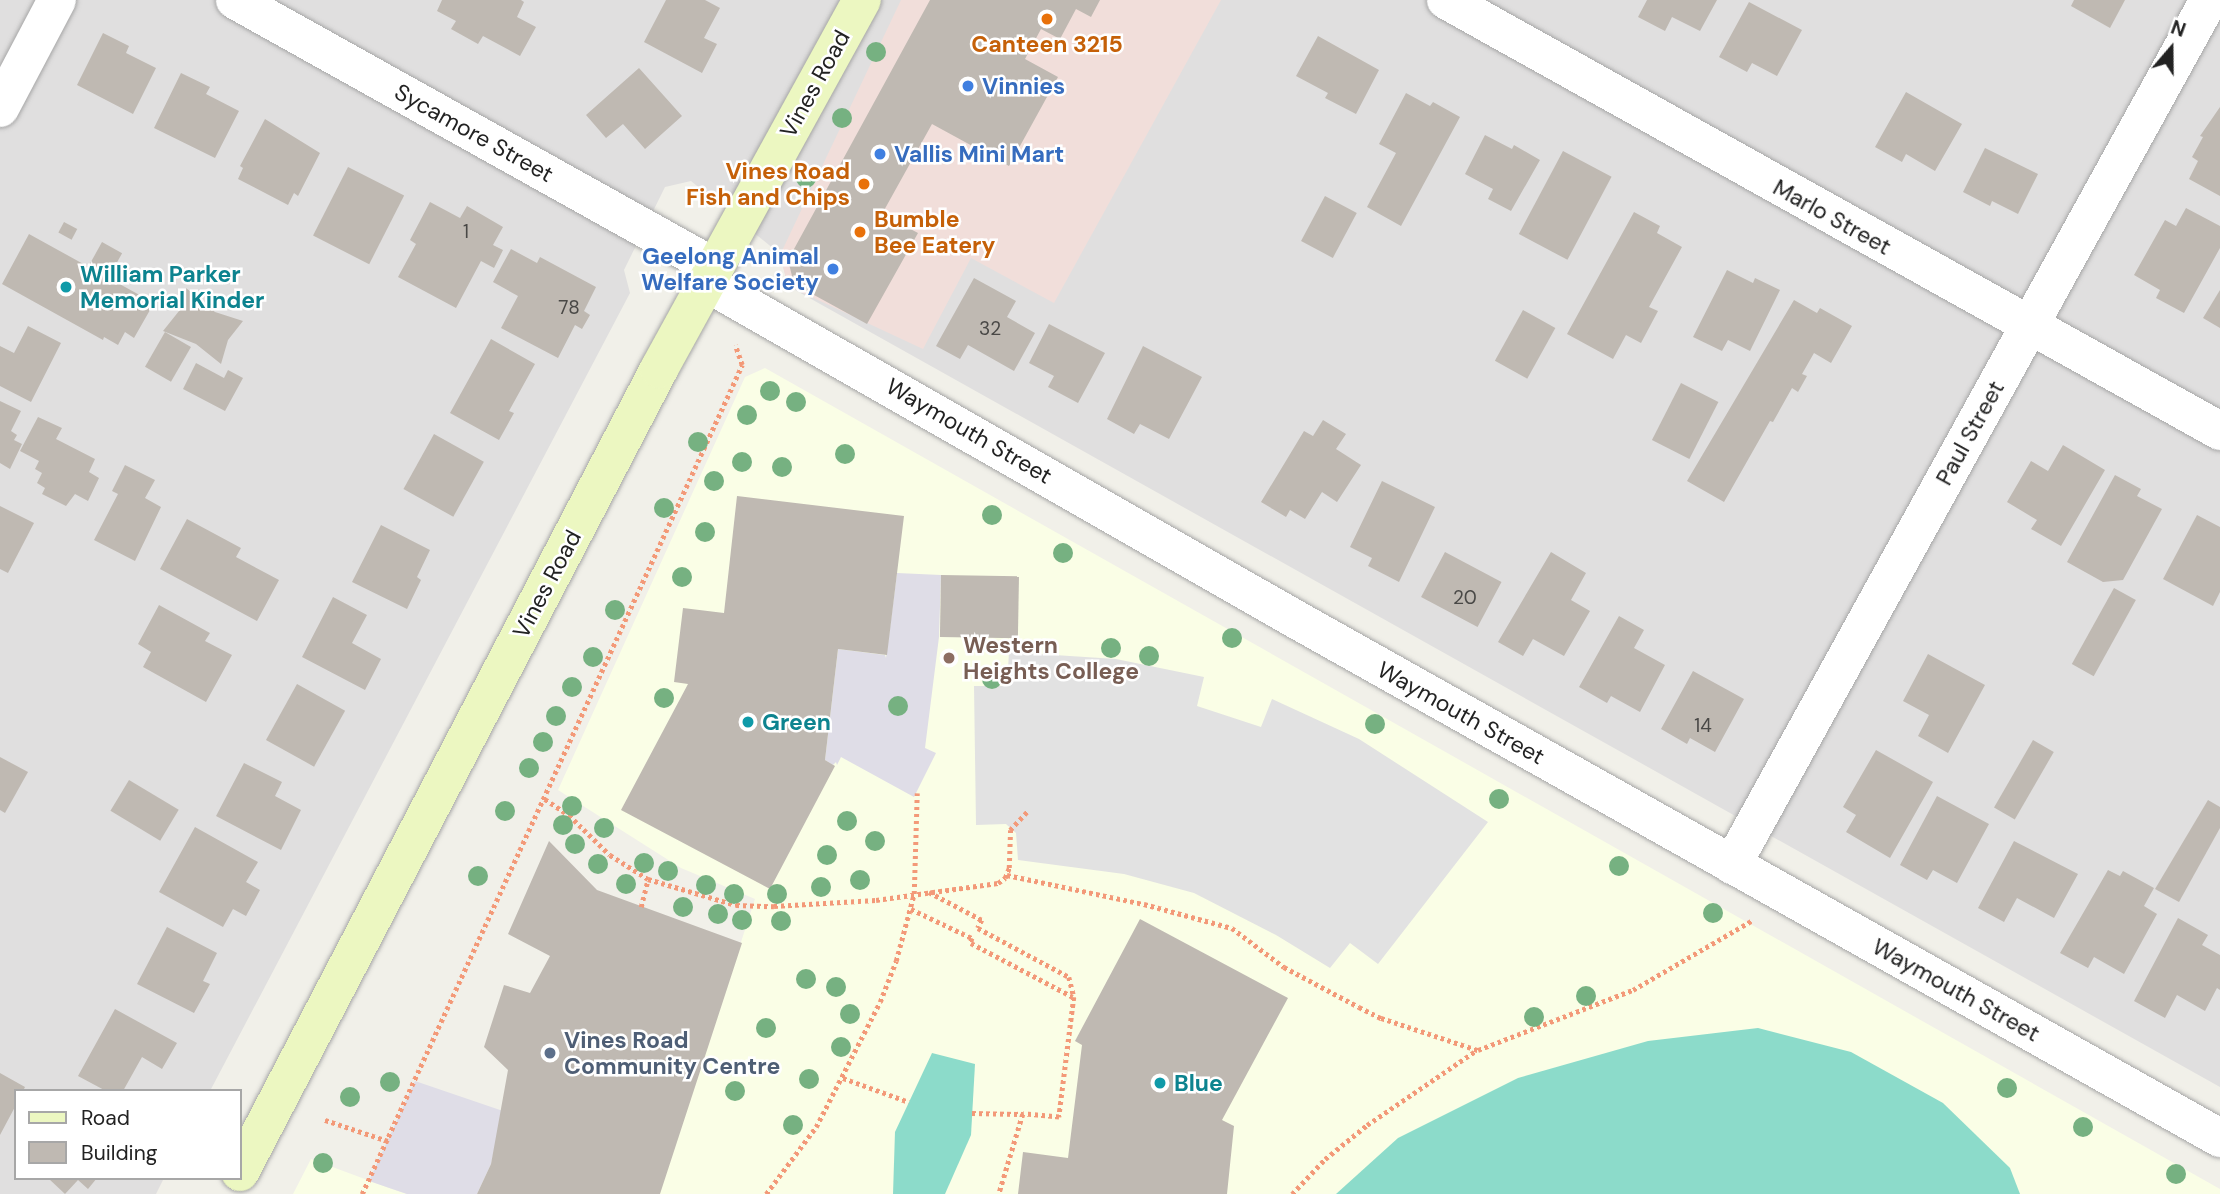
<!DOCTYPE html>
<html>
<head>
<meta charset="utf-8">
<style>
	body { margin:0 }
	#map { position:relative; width:2220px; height:1194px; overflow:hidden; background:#f1f0e9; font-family:"DM Sans",sans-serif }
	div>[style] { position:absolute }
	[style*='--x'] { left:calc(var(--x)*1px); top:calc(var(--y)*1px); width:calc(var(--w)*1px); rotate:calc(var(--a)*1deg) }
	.residential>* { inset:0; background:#e0dfdf }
	.commercial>* { inset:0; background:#f1deda }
	.education>* { inset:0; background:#fafee6 }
	.pitch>* { inset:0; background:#8cdbca }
	.parking>* { inset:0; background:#e2e2e2 }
	.plaza>* { inset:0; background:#dfdde7 }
	.building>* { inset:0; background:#bfb9b2; transform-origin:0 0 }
	.path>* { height:4.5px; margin-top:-2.25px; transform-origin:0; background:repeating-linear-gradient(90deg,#f39978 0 3.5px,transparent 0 7px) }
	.roads { filter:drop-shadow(0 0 2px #a6a6a6) drop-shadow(0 0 2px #a6a6a6) }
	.street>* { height:38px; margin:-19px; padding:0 19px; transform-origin:19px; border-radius:19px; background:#fff }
	.secondary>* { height:38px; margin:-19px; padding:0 19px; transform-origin:19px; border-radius:19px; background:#ecf7c1 }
	.trees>* { width:20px; height:20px; margin:-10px; border-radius:50%; background:#76b181 }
	.dots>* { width:19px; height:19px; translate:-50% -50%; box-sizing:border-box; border:4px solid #fff; border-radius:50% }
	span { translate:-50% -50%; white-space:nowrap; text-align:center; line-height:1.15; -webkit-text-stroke:5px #fff; paint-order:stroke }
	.number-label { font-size:19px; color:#494846 }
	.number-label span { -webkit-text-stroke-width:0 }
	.food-label { font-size:23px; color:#c56008; font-weight:700 }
	.right { translate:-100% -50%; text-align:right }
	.left { translate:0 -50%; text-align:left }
	.street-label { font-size:23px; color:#222 }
	.shop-label { font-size:23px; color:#366cbe; font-weight:700 }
	.culture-label { font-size:23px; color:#0d838f; font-weight:700 }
	.education-label { font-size:23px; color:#785e54; font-weight:700 }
	.service-label { font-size:23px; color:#4e5e75; font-weight:700 }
	.legend { position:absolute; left:14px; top:1089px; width:228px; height:91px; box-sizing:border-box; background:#fff; border:2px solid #a7a7a7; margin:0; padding:9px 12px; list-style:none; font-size:21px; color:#222 }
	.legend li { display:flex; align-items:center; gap:14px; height:35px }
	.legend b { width:35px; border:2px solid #a7a7a7 }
	.north { position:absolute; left:2136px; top:14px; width:70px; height:70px; -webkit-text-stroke:5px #fff; paint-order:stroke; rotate:20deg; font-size:19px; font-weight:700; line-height:28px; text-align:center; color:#222 }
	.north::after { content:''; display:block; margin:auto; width:24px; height:32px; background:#222; clip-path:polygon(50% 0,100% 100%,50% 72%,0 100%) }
</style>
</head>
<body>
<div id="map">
	<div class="residential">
		<div style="clip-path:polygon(0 0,2220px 0,2220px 1087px,788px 286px,780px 254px,691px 181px,665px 187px,624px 270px,630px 293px,210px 1091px,16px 1091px,16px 1178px,164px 1178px,156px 1194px,0 1194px)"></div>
	</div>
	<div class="commercial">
		<div style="clip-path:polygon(901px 0,1221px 0,1054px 303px,971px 258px,923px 349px,788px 286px,780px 255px)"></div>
	</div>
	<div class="education">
		<div style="clip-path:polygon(765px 368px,2220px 1189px,2220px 1194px,659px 1194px,755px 899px,681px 868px,558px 790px,745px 377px)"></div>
		<div style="clip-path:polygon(311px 1159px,389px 1188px,407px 1194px,293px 1194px)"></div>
	</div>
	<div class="pitch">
		<div style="clip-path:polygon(1758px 1028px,1851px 1052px,1943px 1103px,2010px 1168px,2020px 1194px,1336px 1194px,1398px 1138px,1518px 1078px,1648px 1041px)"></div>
		<div style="clip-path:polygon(932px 1053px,975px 1064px,971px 1135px,945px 1194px,893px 1194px,895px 1132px)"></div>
	</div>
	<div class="parking">
		<div style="clip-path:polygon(1009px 652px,1116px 659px,1204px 677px,1197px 706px,1261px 727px,1272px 699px,1359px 739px,1488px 822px,1378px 964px,1350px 943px,1330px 968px,1276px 935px,1194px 893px,1124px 874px,1018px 860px,1016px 833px,1006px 824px,976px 825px,974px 686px,1007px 686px)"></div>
	</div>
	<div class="plaza">
		<div style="clip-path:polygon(897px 573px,941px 575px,939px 637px,925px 748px,936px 753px,914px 797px,841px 757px,837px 765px,836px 762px,833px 765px,825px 760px,838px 649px,885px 655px,886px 658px)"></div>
		<div style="clip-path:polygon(415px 1081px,503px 1111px,491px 1164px,477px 1194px,407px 1194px,369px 1181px)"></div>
	</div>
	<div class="building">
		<div style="clip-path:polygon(442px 0,521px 0,524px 2px,517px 17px,536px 27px,520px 56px,483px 36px,478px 44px,451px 29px,456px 21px,437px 11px)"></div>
		<div style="clip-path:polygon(666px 0,705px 0,720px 8px,704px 38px,717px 44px,702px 73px,644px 42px)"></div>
		<div style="clip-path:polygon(930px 0,1100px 0,1091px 17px,1076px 9px,1060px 39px,1041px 29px,1025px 59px,1058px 77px,1009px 166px,932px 124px,882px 214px,918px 233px,867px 324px,794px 284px,788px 260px)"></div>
		<div style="clip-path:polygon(1647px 0,1717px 0,1700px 31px,1672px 17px,1665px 31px,1638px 17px)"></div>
		<div style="clip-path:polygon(2074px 0,2125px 0,2110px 28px,2071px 6px)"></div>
		<div style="clip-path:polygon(1749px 2px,1802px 30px,1777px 76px,1752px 63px,1747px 72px,1719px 57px)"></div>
		<div style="clip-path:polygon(103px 33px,129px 46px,126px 53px,156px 68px,133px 114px,77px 85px)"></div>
		<div style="clip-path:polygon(1318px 36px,1379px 70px,1356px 114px,1325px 98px,1328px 93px,1296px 76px)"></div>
		<div style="clip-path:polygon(639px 68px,682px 116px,645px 149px,623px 124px,606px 138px,586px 115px)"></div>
		<div style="clip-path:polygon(181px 73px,210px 87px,206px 94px,239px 111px,215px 158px,154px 128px)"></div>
		<div style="clip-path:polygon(1906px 92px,1962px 124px,1935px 171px,1906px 154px,1902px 162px,1875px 147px)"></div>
		<div style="clip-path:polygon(1406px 93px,1430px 106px,1433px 102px,1460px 117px,1401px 226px,1367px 207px,1396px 153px,1379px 144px)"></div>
		<div style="clip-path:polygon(2220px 107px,2220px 196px,2189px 179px,2198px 161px,2192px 157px,2203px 137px,2200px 136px)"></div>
		<div style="clip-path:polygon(265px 119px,320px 153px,298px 196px,294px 193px,288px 205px,238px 179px,243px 168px,240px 166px)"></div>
		<div style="clip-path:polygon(1485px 135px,1512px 149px,1514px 145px,1540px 160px,1511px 211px,1488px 199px,1493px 189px,1465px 174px)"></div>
		<div style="clip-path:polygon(1985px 148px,2038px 174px,2018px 214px,1992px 201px,1990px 206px,1963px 192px)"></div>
		<div style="left:1563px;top:151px;width:55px;height:94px;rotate:28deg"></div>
		<div style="left:348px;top:167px;width:63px;height:77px;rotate:27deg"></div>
		<div style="left:1325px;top:196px;width:36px;height:51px;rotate:28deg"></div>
		<div style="clip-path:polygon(430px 202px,460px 218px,467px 206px,503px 227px,493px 245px,503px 250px,494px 268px,481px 261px,456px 308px,398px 277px,416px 244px,410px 240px)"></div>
		<div style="clip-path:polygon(2186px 208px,2220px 226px,2220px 248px,2184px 313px,2156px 298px,2160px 290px,2134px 275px,2165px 220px,2176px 226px)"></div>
		<div style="clip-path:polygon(1634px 212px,1660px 226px,1657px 233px,1682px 247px,1649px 307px,1658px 311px,1641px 343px,1626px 335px,1613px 359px,1567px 334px)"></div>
		<div style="left:64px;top:222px;width:15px;height:12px;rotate:28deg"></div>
		<div style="clip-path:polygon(29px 234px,154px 303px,134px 338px,125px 332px,118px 345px,104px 337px,103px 340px,2px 284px)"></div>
		<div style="left:102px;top:242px;width:23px;height:26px;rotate:29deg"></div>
		<div style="clip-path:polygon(511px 249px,537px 263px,540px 257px,596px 287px,584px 311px,590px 315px,582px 329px,575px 325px,558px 358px,501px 328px,518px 296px,493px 282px)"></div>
		<div style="clip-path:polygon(1727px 270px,1753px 283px,1755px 278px,1780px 290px,1750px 351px,1728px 340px,1722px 351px,1693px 337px)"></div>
		<div style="clip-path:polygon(974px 278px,1016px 301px,1007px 317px,1035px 333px,1014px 371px,968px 345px,960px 359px,936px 346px)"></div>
		<div style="clip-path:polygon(186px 288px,215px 312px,243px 321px,228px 340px,221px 364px,196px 344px,163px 331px,179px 311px)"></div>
		<div style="clip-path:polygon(2220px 290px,2220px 328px,2203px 318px)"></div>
		<div style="clip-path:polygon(1794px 300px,1817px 313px,1820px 308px,1852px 326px,1831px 363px,1814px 353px,1802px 374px,1807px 376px,1798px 392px,1792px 388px,1773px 422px,1770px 421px,1724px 502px,1687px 481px)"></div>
		<div style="left:1523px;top:310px;width:37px;height:58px;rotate:29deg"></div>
		<div style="clip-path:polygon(1049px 324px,1105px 353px,1078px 403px,1048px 387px,1054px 376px,1029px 363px)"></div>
		<div style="clip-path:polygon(28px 326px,61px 343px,31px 402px,0 386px,0 346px,14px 353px)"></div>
		<div style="left:165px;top:332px;width:30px;height:40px;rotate:30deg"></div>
		<div style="clip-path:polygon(491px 339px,535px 364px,509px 411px,514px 413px,499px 440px,450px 413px)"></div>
		<div style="clip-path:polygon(1143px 346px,1202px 377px,1169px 439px,1140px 424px,1134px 434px,1107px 419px)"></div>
		<div style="clip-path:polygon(196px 363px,224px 378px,228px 370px,243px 378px,225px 411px,183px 389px)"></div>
		<div style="left:1681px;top:383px;width:42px;height:64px;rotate:27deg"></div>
		<div style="clip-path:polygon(0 401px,21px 411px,11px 431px,17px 435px,14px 440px,22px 444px,10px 469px,0 463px)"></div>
		<div style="clip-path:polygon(38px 417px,62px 428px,56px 439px,95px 459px,89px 472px,99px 478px,88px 501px,75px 494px,66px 506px,42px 494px,45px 488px,37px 483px,42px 473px,35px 469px,39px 461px,20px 451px)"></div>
		<div style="clip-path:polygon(1323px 420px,1346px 434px,1336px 449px,1361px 465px,1337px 502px,1322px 492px,1305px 519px,1290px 510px,1286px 517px,1261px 502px,1304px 431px,1313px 436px)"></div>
		<div style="left:434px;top:434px;width:57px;height:63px;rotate:29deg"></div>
		<div style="clip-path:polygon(2063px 445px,2105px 470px,2061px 546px,2031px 529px,2037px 520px,2007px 502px,2031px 461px,2048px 471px)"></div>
		<div style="clip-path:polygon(125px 465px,155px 480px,145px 498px,161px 507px,135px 561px,94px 540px,118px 494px,112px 491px)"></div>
		<div style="clip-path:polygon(2115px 475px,2141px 489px,2137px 496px,2162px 509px,2123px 580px,2103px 582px,2067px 562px)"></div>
		<div style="clip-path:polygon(1382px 481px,1435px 507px,1399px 582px,1368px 566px,1372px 558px,1350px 547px)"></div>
		<div style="clip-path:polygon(737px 496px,904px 516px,887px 655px,838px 649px,825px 760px,835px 766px,770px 889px,621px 810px,688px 684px,674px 682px,683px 608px,724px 613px)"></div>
		<div style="clip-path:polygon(0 506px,34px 523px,8px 573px,0 569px)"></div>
		<div style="clip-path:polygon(2197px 515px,2220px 527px,2220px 592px,2213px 606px,2163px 579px)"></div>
		<div style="clip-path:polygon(187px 519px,241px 548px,236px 557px,279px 580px,257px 621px,160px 569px)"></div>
		<div style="clip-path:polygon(381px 525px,430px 550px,417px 577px,421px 580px,407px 609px,352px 582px)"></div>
		<div style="left:1445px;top:552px;width:64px;height:51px;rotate:28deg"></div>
		<div style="clip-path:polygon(1551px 552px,1586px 573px,1571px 600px,1590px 611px,1564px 656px,1533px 639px,1523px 656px,1498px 642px)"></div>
		<div style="left:941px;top:575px;width:78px;height:62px;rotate:1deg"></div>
		<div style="left:2114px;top:588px;width:25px;height:87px;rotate:29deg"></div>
		<div style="clip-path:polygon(333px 597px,367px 615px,352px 643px,381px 659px,365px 690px,302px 657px)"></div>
		<div style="clip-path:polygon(159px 605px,210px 633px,205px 641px,232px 655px,206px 702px,143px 667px,151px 652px,138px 644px)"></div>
		<div style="clip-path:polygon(1619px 616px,1644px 630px,1634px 648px,1665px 665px,1640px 712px,1611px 696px,1607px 703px,1579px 687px)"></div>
		<div style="clip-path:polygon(1928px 654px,1985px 685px,1948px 753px,1918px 736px,1929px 715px,1903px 701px)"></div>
		<div style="clip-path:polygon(1693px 671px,1744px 699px,1715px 752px,1690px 738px,1687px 744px,1661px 729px)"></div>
		<div style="left:297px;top:684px;width:55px;height:64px;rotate:29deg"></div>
		<div style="left:2033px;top:740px;width:24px;height:78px;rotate:30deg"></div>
		<div style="clip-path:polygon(1876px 750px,1933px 782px,1890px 858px,1846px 832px,1856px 815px,1843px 807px)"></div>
		<div style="clip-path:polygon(0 757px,28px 772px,5px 813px,0 810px)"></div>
		<div style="clip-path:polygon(244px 763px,282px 782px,275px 796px,301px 810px,281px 850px,216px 816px)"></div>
		<div style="left:129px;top:780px;width:58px;height:36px;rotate:31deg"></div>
		<div style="clip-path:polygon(1937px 796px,1989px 824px,1957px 883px,1933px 870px,1927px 880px,1900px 865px)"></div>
		<div style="clip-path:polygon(2208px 800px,2220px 807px,2220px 828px,2179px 902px,2155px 889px)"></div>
		<div style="clip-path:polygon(195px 827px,258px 862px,246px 882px,260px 890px,246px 916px,233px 909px,223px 927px,159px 892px)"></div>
		<div style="clip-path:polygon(549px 841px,597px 890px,742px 943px,660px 1194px,477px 1194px,491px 1164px,508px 1070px,484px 1047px,504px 985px,530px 993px,550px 956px,508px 934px)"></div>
		<div style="clip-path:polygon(2014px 841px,2078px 874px,2054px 918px,2017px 898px,2004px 922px,1978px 908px)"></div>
		<div style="clip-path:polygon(2108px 870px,2120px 876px,2123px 871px,2154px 888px,2144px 906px,2157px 914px,2124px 974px,2094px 957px,2088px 968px,2060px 953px)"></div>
		<div style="clip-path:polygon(2178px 918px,2208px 935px,2202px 945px,2220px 955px,2220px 990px,2217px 988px,2205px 1011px,2177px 995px,2165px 1018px,2134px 1001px)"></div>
		<div style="clip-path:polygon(1140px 919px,1288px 998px,1222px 1120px,1234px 1126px,1227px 1194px,1018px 1194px,1023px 1152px,1068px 1158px,1082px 1045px,1075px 1041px)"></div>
		<div style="clip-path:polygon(167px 927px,217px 953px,203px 981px,210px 984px,194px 1013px,137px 984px)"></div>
		<div style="clip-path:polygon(115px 1009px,177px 1043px,162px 1069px,142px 1057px,123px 1091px,106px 1091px,78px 1076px)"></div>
		<div style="clip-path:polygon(0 1073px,25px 1087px,23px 1091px,16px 1091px,16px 1105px,0 1135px)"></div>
		<div style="clip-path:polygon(48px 1178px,97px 1178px,88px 1189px,78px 1180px,65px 1194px)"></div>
	</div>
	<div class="path">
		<div style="--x:545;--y:799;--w:29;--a:34"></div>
		<div style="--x:569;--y:815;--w:57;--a:44.3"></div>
		<div style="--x:610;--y:855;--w:45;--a:32.3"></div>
		<div style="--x:648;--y:879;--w:92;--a:16.5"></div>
		<div style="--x:736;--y:905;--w:38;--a:2"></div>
		<div style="--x:774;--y:906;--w:102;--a:-3.4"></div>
		<div style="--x:876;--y:900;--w:123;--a:-7.9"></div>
		<div style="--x:998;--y:883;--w:9;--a:-36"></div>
		<div style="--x:1005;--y:878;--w:11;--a:-68"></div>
		<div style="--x:1009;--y:868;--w:38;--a:-88"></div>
		<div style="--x:1010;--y:830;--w:25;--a:-47"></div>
		<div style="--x:1007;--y:875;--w:140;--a:12"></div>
		<div style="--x:1144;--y:904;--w:91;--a:15.3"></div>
		<div style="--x:1232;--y:928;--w:65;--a:36.9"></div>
		<div style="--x:1284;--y:967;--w:85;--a:28.1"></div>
		<div style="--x:1359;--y:1007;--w:25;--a:27"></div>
		<div style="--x:1381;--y:1018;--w:102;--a:18.3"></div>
		<div style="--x:1478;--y:1050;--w:166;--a:-21.2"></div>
		<div style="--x:1633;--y:990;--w:137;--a:-30.3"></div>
		<div style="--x:929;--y:892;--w:60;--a:27.8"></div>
		<div style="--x:982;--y:920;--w:9;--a:117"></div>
		<div style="--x:978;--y:928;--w:103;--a:28.3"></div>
		<div style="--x:1069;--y:977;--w:21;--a:76"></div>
		<div style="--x:1074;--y:997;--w:121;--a:97.1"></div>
		<div style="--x:1059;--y:1117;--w:36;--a:-175"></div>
		<div style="--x:1023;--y:1114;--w:84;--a:106.7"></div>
		<div style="--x:641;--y:907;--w:29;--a:-76"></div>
		<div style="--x:911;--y:909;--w:68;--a:25.4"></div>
		<div style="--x:972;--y:938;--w:5;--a:101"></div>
		<div style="--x:971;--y:943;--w:115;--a:27.9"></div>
		<div style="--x:843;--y:1078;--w:70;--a:20"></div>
		<div style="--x:972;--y:1113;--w:51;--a:1.1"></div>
		<div style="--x:325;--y:1120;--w:66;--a:18.4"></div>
		<div style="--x:362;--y:1194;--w:912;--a:-65.37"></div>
		<div style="--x:742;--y:365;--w:21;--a:-109"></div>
		<div style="--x:766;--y:1194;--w:84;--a:-53.3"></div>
		<div style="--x:816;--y:1127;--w:140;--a:-62.9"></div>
		<div style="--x:880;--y:1002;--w:44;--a:-68.7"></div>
		<div style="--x:896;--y:961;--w:69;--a:-75"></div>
		<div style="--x:914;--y:894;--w:101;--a:-88.3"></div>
		<div style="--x:1292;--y:1194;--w:48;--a:-46.7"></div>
		<div style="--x:1325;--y:1159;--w:54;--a:-39"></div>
		<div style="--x:1367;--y:1125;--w:133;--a:-34.3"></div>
	</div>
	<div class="roads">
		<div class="street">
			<div style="--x:235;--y:0;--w:548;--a:29.14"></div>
			<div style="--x:1446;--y:0;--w:886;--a:29.11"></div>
			<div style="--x:0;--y:108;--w:122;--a:-62.2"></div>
			<div style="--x:705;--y:282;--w:671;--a:29.73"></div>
			<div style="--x:1288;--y:615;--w:1069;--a:29.3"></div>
			<div style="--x:1732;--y:865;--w:988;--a:-61.13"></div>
		</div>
		<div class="secondary">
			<div style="--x:240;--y:1172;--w:906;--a:-62.44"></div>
			<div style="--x:659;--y:369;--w:421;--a:-61.2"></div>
		</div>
	</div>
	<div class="trees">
		<div style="left:876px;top:52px"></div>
		<div style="left:842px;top:118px"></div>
		<div style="left:806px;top:178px"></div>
		<div style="left:770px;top:391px"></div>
		<div style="left:796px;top:402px"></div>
		<div style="left:747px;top:415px"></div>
		<div style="left:698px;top:442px"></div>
		<div style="left:845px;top:454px"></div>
		<div style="left:742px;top:462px"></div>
		<div style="left:782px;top:467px"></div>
		<div style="left:714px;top:481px"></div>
		<div style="left:664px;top:508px"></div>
		<div style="left:992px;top:515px"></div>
		<div style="left:705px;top:532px"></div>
		<div style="left:1063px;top:553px"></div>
		<div style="left:682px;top:577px"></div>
		<div style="left:615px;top:610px"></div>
		<div style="left:1232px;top:638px"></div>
		<div style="left:1111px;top:648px"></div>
		<div style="left:1149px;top:656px"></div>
		<div style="left:593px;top:657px"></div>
		<div style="left:992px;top:679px"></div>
		<div style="left:572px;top:687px"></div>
		<div style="left:664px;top:698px"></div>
		<div style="left:898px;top:706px"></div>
		<div style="left:556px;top:716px"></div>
		<div style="left:1375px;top:724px"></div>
		<div style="left:543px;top:742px"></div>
		<div style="left:529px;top:768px"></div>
		<div style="left:1499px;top:799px"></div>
		<div style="left:572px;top:806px"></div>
		<div style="left:505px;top:811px"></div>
		<div style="left:847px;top:821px"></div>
		<div style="left:563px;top:825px"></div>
		<div style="left:604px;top:828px"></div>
		<div style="left:875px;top:841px"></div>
		<div style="left:575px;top:844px"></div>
		<div style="left:827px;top:855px"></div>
		<div style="left:644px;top:863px"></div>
		<div style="left:598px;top:864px"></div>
		<div style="left:1619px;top:866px"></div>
		<div style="left:668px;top:871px"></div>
		<div style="left:478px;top:876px"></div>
		<div style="left:860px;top:880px"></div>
		<div style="left:626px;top:884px"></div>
		<div style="left:706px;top:885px"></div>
		<div style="left:821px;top:887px"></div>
		<div style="left:734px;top:894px"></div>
		<div style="left:777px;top:894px"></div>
		<div style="left:683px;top:907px"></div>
		<div style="left:1713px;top:913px"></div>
		<div style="left:718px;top:914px"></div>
		<div style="left:742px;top:920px"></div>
		<div style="left:781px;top:921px"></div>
		<div style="left:806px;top:979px"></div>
		<div style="left:836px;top:987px"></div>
		<div style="left:1586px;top:996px"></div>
		<div style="left:850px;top:1014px"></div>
		<div style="left:1534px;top:1017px"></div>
		<div style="left:766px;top:1028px"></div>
		<div style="left:841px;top:1047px"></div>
		<div style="left:809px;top:1079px"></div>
		<div style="left:390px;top:1082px"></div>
		<div style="left:2007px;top:1088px"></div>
		<div style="left:735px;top:1091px"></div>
		<div style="left:350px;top:1097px"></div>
		<div style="left:793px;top:1125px"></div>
		<div style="left:2083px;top:1127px"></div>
		<div style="left:323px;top:1163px"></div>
		<div style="left:2176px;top:1174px"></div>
	</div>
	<div class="dots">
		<div style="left:1047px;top:19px;background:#e8710a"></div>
		<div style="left:968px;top:86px;background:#3f7fe0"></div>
		<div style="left:880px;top:154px;background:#3f7fe0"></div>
		<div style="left:864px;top:184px;background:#e8710a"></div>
		<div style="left:860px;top:232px;background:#e8710a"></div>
		<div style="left:833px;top:269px;background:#3f7fe0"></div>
		<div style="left:66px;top:287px;background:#0f9aa8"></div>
		<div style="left:949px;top:658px;background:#8d6e63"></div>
		<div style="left:748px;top:722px;background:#0f9aa8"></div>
		<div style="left:550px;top:1053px;background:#5c6f8a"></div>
		<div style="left:1160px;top:1083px;background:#0f9aa8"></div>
	</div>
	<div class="number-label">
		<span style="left:466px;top:232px">1</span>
		<span style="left:569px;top:308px">78</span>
		<span style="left:990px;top:329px">32</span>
		<span style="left:1465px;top:598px">20</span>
		<span style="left:1703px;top:726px">14</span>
	</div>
	<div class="food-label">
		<span style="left:1047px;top:44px">Canteen 3215</span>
		<span class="right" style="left:850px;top:184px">Vines Road<br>Fish and Chips</span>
		<span class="left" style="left:874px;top:232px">Bumble<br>Bee Eatery</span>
	</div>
	<div class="street-label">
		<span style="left:815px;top:84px;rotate:-61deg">Vines Road</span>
		<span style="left:474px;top:133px;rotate:29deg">Sycamore Street</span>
		<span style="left:1832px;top:217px;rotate:29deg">Marlo Street</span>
		<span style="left:969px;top:431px;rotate:30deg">Waymouth Street</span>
		<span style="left:1970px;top:433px;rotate:-61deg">Paul Street</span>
		<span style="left:547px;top:584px;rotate:-62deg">Vines Road</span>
		<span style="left:1461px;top:713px;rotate:29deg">Waymouth Street</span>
		<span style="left:1956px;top:990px;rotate:29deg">Waymouth Street</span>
	</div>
	<div class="shop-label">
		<span class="left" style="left:982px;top:86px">Vinnies</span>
		<span class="left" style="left:894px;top:154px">Vallis Mini Mart</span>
		<span class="right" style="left:819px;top:269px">Geelong Animal<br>Welfare Society</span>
	</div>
	<div class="culture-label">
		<span class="left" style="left:80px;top:287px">William Parker<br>Memorial Kinder</span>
		<span class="left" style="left:762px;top:722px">Green</span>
		<span class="left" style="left:1174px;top:1083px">Blue</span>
	</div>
	<div class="education-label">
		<span class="left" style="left:963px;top:658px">Western<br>Heights College</span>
	</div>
	<div class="service-label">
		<span class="left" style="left:564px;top:1053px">Vines Road<br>Community Centre</span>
	</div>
	<ul class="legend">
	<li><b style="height:9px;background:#ecf7c1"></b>Road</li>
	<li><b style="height:19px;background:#bfb9b2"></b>Building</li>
	</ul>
	<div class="north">N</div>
</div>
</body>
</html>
